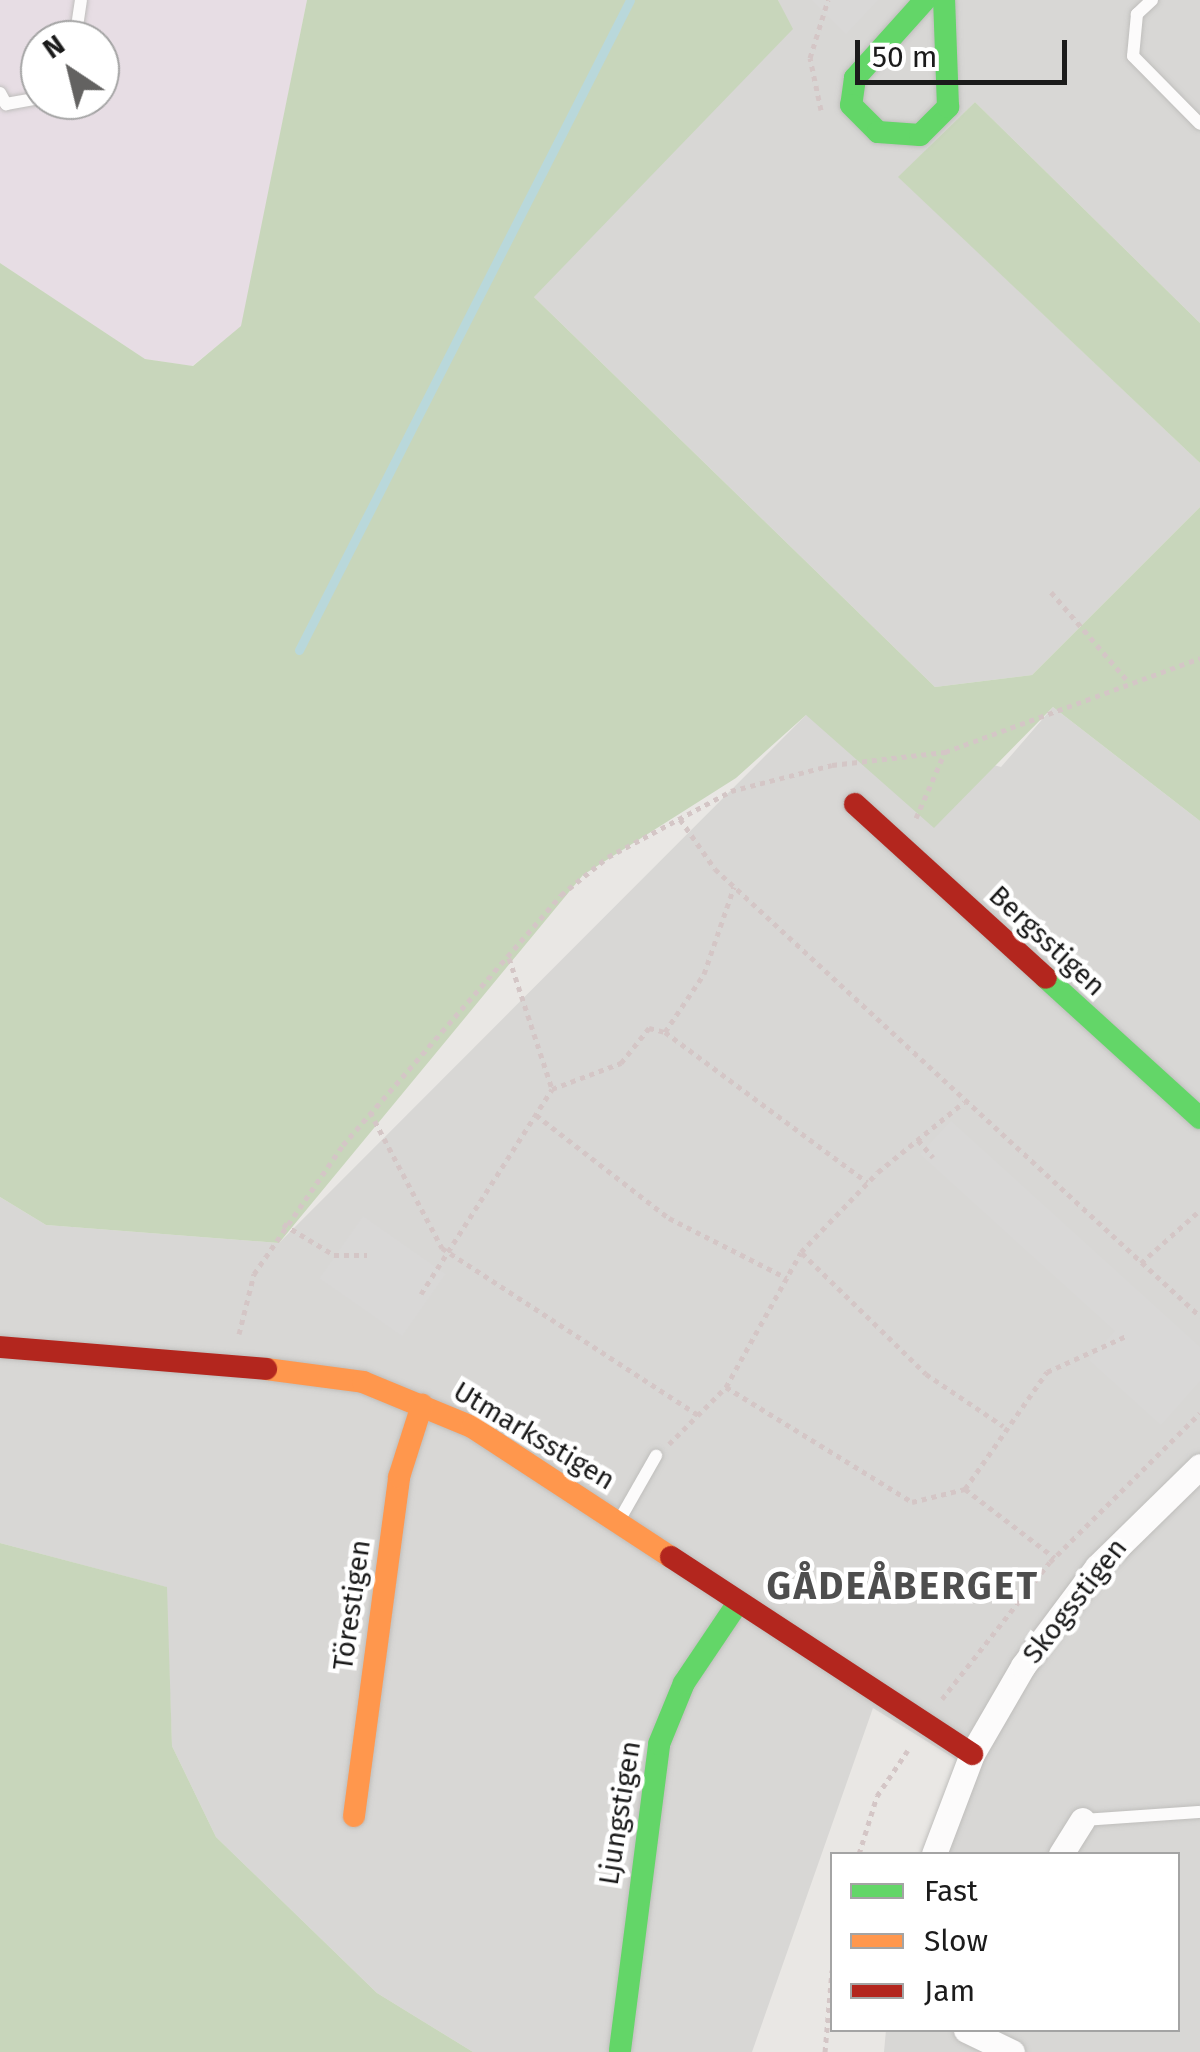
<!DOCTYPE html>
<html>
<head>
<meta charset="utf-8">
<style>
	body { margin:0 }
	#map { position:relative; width:1200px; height:2052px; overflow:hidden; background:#e9e7e4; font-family:"Fira Sans",sans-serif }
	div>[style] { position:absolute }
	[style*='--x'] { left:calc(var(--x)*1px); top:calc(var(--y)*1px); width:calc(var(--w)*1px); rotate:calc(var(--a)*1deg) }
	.residential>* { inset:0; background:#d8d7d5 }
	.industrial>* { inset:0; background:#e7dde4 }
	.forest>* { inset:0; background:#c8d6bb }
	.parking>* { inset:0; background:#d9d8d7; transform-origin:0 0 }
	.stream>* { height:9px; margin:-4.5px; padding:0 4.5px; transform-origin:4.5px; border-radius:4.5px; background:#b9d8db }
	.path>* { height:5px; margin-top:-2.5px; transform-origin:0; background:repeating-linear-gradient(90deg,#d4c6c6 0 5px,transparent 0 10px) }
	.roads { filter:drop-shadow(0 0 2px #bfbebc) drop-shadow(0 0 2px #bfbebc) }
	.lane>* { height:12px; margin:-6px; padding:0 6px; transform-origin:6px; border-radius:6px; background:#fcfbfb }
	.street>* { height:25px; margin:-12.5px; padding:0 12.5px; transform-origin:12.5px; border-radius:12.5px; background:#fcfbfb }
	.fast>* { height:22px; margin:-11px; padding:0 11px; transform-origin:11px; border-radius:11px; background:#63d668 }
	.slow>* { height:22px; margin:-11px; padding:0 11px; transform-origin:11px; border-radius:11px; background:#ff974d }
	.jam>* { height:22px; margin:-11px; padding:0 11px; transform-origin:11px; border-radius:11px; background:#b3261e }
	span { translate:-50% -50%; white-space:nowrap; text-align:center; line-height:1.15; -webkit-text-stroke:9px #fff; paint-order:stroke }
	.street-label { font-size:28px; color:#1b1b1b }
	.district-label { font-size:38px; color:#4e4e4e; font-weight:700; letter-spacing:2.5px }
	.legend { position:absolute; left:830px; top:1852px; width:350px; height:180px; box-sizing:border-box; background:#fff; border:2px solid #a4a4a4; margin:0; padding:12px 18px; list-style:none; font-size:30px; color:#1b1b1b }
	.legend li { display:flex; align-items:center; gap:20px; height:50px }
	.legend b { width:50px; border:2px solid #a4a4a4 }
	.north { position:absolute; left:20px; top:20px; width:100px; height:100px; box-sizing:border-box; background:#fff; border:2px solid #a4a4a4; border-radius:50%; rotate:325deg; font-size:28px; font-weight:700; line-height:40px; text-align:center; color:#1b1b1b }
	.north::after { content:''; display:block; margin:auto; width:35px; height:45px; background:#636261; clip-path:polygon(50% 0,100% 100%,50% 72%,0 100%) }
	.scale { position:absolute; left:855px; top:40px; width:212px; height:45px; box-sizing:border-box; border:5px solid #1b1b1b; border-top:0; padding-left:12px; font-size:30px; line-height:35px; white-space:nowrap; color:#1b1b1b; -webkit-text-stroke:8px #fff; paint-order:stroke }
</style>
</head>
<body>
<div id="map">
	<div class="residential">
		<div style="clip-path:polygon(778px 0,1200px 0,1200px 323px,975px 102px,899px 177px,1200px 463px,1200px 507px,1032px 675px,935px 687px,533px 296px,792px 29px)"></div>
		<div style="clip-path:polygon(1053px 707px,1200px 821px,1200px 2052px,884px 2052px,886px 2030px,1178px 2030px,1178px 1854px,938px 1854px,978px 1773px,873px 1708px,752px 2052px,473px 2052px,377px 1993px,216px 1837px,172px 1746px,166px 1587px,0 1543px,0 1197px,46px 1225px,279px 1243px,806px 715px,1001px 767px)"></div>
	</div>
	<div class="industrial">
		<div style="clip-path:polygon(evenodd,0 0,307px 0,242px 326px,192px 366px,145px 359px,0 263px,0 0,40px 40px,100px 40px,100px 100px,40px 100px,40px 40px)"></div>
	</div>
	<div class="forest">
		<div style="clip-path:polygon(307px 0,778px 0,793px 29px,534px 297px,935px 687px,1032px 675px,1200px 507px,1200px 821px,1053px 707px,934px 828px,806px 715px,736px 778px,583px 875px,279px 1243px,46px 1225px,0 1197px,0 263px,145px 359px,193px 366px,241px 326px)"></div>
		<div style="clip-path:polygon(975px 102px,1200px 323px,1200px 463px,898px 177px)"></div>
		<div style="clip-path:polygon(0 1543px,167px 1587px,172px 1746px,216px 1837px,377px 1993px,473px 2052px,0 2052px)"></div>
	</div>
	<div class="parking">
		<div style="clip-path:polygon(812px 0,878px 0,846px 34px)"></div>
		<div style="clip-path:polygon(951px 1121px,1200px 1347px,1200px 1381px,1161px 1425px,1089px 1360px,1115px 1331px,920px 1154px)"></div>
		<div style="left:363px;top:1216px;width:101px;height:76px;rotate:35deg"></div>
	</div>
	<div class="stream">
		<div style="--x:299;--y:650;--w:729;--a:-63.01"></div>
	</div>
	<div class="path">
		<div style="--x:821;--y:110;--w:53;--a:-101.9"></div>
		<div style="--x:810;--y:58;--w:61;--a:-72.8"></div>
		<div style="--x:1051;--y:592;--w:116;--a:49.2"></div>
		<div style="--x:916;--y:818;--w:72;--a:-66.3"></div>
		<div style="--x:680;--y:819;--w:61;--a:55"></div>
		<div style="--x:715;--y:869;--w:660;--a:42.67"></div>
		<div style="--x:509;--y:958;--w:138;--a:71.8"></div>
		<div style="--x:665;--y:1032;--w:252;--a:36.6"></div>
		<div style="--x:370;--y:1112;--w:154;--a:62.1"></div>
		<div style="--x:442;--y:1248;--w:306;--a:33.1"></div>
		<div style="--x:536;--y:1115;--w:168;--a:37.8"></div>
		<div style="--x:669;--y:1218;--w:132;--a:27"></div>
		<div style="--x:918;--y:1140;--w:23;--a:49"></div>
		<div style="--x:283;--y:1224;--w:60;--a:31.3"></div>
		<div style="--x:334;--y:1255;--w:33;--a:0"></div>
		<div style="--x:802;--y:1253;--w:173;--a:44.3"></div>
		<div style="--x:926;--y:1374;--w:93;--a:34"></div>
		<div style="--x:1141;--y:1263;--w:79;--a:-41.9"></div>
		<div style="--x:421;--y:1294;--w:243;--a:-57.4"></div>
		<div style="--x:552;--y:1089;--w:74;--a:-20.6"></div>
		<div style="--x:621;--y:1063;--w:45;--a:-51.3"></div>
		<div style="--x:649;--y:1028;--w:16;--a:14"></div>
		<div style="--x:665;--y:1032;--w:70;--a:-56.1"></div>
		<div style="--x:704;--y:974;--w:92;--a:-71"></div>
		<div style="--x:239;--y:1334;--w:62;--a:-76"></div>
		<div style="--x:254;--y:1274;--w:157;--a:-55.4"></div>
		<div style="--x:343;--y:1145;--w:332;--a:-48.9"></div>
		<div style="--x:561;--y:895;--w:60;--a:-39"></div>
		<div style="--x:608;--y:857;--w:140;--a:-28.2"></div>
		<div style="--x:731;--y:791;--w:104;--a:-14.4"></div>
		<div style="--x:832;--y:765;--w:114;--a:-6.6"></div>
		<div style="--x:945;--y:752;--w:272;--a:-20.2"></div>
		<div style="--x:726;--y:1387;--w:219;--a:31.7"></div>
		<div style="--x:912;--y:1502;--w:55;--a:-13.8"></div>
		<div style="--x:965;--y:1489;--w:113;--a:37.5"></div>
		<div style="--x:669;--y:1444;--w:81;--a:-45"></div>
		<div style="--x:726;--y:1387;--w:154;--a:-60.9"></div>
		<div style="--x:801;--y:1252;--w:111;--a:-46.1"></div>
		<div style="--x:878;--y:1172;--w:111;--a:-39.1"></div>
		<div style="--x:965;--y:1489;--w:143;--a:-55"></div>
		<div style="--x:1047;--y:1372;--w:87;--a:-24.5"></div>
		<div style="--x:942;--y:1699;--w:174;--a:-51.8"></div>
		<div style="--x:1050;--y:1562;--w:211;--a:-44.8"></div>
		<div style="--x:859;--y:1854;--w:61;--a:-72.8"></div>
		<div style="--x:877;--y:1796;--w:55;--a:-56"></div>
		<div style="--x:825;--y:2052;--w:82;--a:-85.1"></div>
	</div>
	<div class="roads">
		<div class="lane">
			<div style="--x:1152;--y:0;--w:21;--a:137"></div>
			<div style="--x:1137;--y:14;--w:42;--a:95.4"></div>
			<div style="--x:1133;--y:56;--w:95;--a:45.4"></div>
			<div style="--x:75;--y:40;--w:40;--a:-81.5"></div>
			<div style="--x:0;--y:93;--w:13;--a:61"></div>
			<div style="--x:6;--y:104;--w:35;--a:-10"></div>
			<div style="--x:620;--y:1519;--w:73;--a:-60.3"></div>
			<div style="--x:1082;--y:1820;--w:118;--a:-3.9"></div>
		</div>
		<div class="street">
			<div style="--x:934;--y:1854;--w:107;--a:-69.2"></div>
			<div style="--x:972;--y:1754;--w:102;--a:-59.9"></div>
			<div style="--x:1023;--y:1666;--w:124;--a:-53.2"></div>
			<div style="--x:1097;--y:1567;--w:144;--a:-44.4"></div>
			<div style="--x:1061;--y:1854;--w:40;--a:-58"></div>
			<div style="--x:966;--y:2030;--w:51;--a:25.6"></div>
		</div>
		<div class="fast">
			<div style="--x:925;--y:0;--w:105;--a:131.9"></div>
			<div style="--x:855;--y:78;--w:27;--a:98"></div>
			<div style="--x:851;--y:105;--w:38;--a:45"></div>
			<div style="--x:878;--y:132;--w:42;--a:4.1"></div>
			<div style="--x:920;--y:135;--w:40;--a:-45"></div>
			<div style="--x:948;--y:107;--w:107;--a:-92.1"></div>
			<div style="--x:1046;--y:978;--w:208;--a:42.3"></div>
			<div style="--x:620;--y:2050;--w:308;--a:-82.7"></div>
			<div style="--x:659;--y:1744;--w:66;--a:-67.7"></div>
			<div style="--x:684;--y:1683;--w:95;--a:-56.1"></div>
		</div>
		<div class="slow">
			<div style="--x:266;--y:1369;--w:98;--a:7.6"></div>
			<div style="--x:363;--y:1382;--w:118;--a:22.4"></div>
			<div style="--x:472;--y:1427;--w:238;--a:33.2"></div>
			<div style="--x:354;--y:1816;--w:342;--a:-82.4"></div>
			<div style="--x:399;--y:1477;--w:76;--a:-72.3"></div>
		</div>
		<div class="jam">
			<div style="--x:855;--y:804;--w:258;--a:42.3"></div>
			<div style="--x:0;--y:1347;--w:267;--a:4.7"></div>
			<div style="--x:671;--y:1557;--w:360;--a:33.2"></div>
		</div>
	</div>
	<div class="street-label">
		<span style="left:1047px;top:941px;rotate:43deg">Bergsstigen</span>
		<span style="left:534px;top:1436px;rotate:31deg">Utmarksstigen</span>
		<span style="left:1075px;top:1601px;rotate:-52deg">Skogsstigen</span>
		<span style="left:352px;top:1605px;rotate:-82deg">Törestigen</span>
		<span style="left:620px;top:1813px;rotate:-81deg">Ljungstigen</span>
	</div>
	<div class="district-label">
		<span style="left:903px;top:1587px">GÅDEÅBERGET</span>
	</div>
	<ul class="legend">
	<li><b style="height:12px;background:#63d668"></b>Fast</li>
	<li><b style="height:12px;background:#ff974d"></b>Slow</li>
	<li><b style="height:12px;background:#b3261e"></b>Jam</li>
	</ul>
	<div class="north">N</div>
	<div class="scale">50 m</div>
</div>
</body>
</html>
